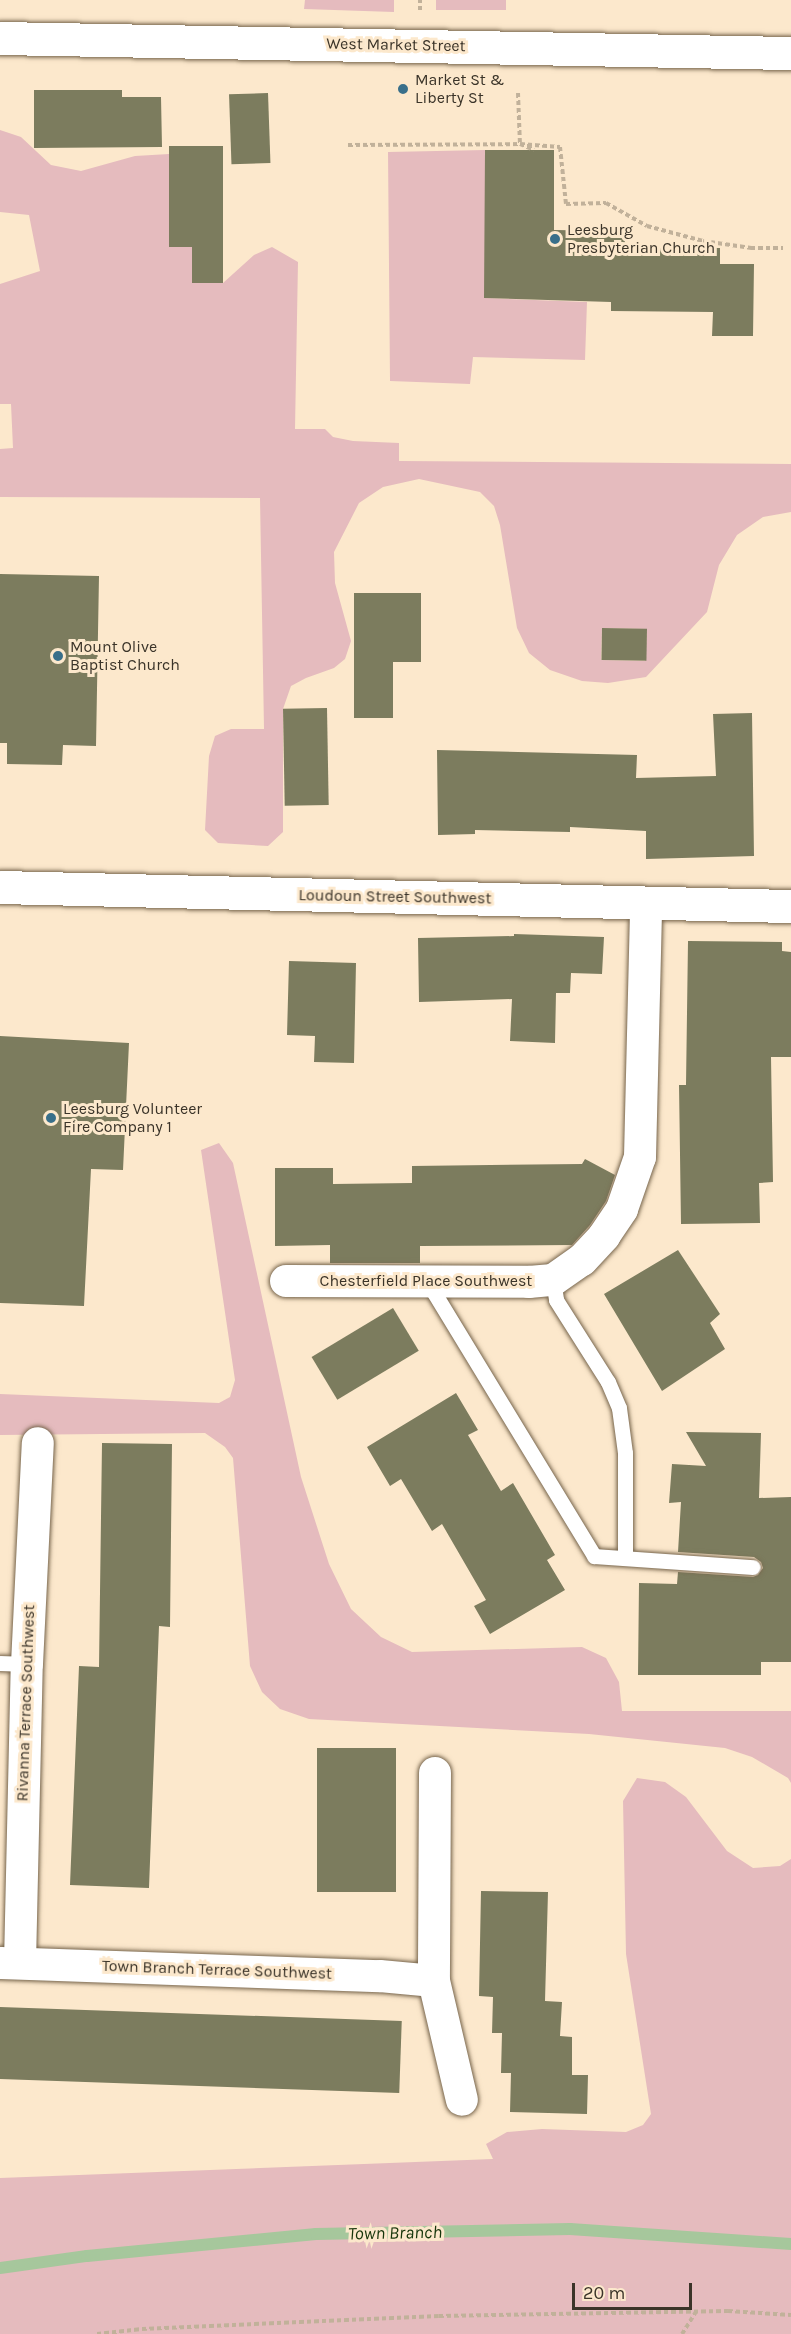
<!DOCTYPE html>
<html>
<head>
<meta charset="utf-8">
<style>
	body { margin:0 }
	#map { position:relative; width:791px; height:2334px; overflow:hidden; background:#fce8cc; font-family:Karla,sans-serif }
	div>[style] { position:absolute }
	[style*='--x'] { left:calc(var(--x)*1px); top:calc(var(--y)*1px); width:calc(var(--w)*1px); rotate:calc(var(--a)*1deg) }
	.green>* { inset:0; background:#e5bbbe; transform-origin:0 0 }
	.stream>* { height:12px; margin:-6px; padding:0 6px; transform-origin:6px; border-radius:6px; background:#a6c79c }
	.building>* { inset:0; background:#7c7c5e; transform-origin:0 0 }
	.path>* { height:4px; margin-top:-2px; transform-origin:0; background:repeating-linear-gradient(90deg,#c1b19a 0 4.5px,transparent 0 7.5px) }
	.roads { filter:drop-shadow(0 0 2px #77654c) drop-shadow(0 0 2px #77654c) }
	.lane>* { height:15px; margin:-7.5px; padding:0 7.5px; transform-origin:7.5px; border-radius:7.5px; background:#fff }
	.street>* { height:32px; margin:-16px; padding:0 16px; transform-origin:16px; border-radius:16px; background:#fff }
	.secondary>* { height:33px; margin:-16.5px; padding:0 16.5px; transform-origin:16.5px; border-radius:16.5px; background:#fff }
	.primary>* { height:33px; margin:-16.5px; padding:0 16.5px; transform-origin:16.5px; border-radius:16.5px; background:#fff }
	.dots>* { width:16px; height:16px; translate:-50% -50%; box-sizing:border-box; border:3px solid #fce8cc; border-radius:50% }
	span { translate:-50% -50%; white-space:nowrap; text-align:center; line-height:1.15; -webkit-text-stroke:6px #fce8cc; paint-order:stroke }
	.street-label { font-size:16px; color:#3b3429 }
	.poi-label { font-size:16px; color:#3b3429 }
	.left { translate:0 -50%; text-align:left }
	.water-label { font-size:18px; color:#17360b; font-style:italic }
	.scale { position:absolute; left:572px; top:2283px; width:120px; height:27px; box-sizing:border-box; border:3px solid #3b3429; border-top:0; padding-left:8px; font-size:18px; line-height:21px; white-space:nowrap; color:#3b3429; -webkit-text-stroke:4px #fce8cc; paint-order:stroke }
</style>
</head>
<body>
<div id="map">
	<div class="green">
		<div style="clip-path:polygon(305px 0,394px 0,394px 12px,304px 9px)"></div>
		<div style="left:436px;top:0;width:70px;height:10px"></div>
		<div style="clip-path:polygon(evenodd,0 130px,21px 137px,51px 165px,81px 171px,135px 156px,169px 154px,169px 247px,192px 247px,193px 283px,223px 283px,254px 255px,272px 247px,298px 262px,295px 429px,325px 429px,333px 437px,353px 441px,399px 443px,399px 461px,791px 464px,791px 512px,763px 517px,737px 535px,719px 565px,707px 612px,646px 677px,608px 683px,582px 681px,550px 670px,529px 653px,517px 628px,500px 525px,494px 506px,480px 492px,419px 479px,383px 487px,359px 503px,334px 552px,335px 583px,351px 641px,345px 659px,334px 668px,306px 678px,291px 686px,283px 709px,283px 832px,268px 846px,218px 843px,205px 830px,209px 756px,215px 736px,231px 729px,264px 729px,260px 498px,0 497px,0 449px,13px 448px,11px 404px,0 404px,0 284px,40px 271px,29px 215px,0 212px,0 130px,602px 628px,647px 629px,645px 661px,601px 660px,602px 628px)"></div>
		<div style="clip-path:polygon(485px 150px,485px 298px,587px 302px,585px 360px,473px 357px,470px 384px,390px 381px,388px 152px)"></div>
		<div style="clip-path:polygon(219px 1143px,233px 1163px,301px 1477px,329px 1564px,351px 1609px,381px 1637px,412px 1652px,582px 1647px,606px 1658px,619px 1682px,622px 1711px,791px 1711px,791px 1783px,788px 1778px,752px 1757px,725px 1748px,589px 1734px,309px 1719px,280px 1709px,262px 1692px,250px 1666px,233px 1458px,225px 1447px,205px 1433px,0 1435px,0 1394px,219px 1403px,230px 1397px,235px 1380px,201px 1150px)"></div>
		<div style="clip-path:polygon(637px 1778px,665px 1782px,686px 1797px,727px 1851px,753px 1868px,780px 1866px,791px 1859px,791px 2334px,0 2334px,0 2178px,493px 2159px,486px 2144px,507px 2132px,542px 2129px,626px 2132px,643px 2125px,651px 2114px,626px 1954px,623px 1801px)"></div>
	</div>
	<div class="stream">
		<div style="--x:0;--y:2268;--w:88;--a:-7.9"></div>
		<div style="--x:87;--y:2256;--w:230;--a:-5.5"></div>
		<div style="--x:316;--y:2234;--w:254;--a:-1.1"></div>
		<div style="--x:570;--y:2229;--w:222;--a:3.9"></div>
	</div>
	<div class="building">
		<div style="clip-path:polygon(34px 90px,122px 90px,122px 97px,161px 97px,162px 147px,34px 148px)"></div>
		<div style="left:268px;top:93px;width:70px;height:39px;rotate:88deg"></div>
		<div style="clip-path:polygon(169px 146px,223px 146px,223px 283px,192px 283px,192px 247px,169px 247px)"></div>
		<div style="clip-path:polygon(485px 150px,554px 150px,554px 230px,625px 231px,625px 248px,720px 248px,720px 264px,754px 264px,753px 336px,712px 336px,713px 312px,611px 311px,611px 302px,484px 298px)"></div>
		<div style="clip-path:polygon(0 574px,99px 576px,96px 746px,63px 745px,62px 765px,7px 764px,7px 743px,0 743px)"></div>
		<div style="clip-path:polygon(354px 593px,421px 593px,421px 662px,393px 662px,393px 718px,354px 718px)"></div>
		<div style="left:602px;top:628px;width:45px;height:32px;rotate:1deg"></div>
		<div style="left:327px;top:708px;width:97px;height:44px;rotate:89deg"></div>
		<div style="clip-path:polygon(752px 713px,754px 856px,646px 859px,646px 831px,570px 827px,570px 832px,475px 830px,475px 834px,438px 835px,437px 750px,637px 755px,636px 778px,716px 776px,713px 714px)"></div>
		<div style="clip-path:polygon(514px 934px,604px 937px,602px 974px,571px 973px,570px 993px,556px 993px,555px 1043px,510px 1041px,512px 999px,419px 1002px,418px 938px,514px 936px)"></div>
		<div style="clip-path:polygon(688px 941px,782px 942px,782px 951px,791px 952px,791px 1057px,771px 1057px,773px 1182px,759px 1183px,760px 1223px,681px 1224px,679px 1085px,686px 1085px)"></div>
		<div style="clip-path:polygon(289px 961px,356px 963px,354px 1063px,314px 1062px,315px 1036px,287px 1035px)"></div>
		<div style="clip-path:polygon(0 1036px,129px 1043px,123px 1170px,91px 1169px,84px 1306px,0 1303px)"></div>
		<div style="clip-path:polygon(585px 1159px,615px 1175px,606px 1201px,590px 1225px,572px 1245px,420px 1246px,420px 1263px,330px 1263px,330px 1245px,275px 1246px,275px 1168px,333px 1168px,333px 1184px,412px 1183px,412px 1166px,582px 1164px)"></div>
		<div style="clip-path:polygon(678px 1250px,720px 1314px,710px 1323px,725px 1349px,662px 1391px,604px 1294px)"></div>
		<div style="left:393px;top:1308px;width:50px;height:95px;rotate:59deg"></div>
		<div style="clip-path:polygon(456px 1393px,478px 1430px,468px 1435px,501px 1491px,513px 1483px,555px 1555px,547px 1560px,565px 1590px,490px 1634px,474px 1606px,486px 1600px,442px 1524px,432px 1531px,401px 1479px,390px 1486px,367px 1447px)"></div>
		<div style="clip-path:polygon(686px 1432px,761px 1433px,759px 1498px,791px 1497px,791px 1662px,761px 1662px,761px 1675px,638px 1675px,639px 1583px,677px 1584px,678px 1572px,753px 1577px,758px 1575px,763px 1568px,761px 1562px,754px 1557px,678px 1552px,681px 1502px,669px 1503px,672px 1464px,706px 1466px)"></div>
		<div style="clip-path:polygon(102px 1443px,172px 1444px,170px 1627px,159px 1626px,149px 1888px,70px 1885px,79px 1666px,99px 1667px)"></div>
		<div style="left:317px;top:1748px;width:79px;height:144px"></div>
		<div style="clip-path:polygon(481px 1891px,548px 1892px,545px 2001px,562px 2002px,560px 2036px,572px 2037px,572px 2075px,588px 2075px,587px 2114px,510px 2112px,511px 2073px,501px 2073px,502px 2033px,492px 2033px,493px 1997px,479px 1996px)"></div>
		<div style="left:0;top:2007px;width:402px;height:72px;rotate:2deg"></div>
	</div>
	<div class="path">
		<div style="--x:420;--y:10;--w:10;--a:-90"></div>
		<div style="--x:518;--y:93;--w:51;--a:87.8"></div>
		<div style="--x:520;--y:144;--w:15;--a:23"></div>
		<div style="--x:348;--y:145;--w:172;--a:-0.3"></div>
		<div style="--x:520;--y:144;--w:40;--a:4.3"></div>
		<div style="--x:560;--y:147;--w:57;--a:84"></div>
		<div style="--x:566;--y:204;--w:40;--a:-1.4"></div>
		<div style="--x:606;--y:203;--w:47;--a:29.3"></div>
		<div style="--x:647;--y:226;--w:58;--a:15"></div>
		<div style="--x:703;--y:241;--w:49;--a:8.3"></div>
		<div style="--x:751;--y:248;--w:32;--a:0"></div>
		<div style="--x:97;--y:2334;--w:45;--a:-6.3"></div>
		<div style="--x:142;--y:2329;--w:297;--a:-2.5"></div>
		<div style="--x:439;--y:2316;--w:289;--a:-1"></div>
		<div style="--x:728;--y:2311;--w:63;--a:3.6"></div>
		<div style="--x:682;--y:2334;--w:26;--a:-58"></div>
	</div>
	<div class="roads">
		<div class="lane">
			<div style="--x:553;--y:1280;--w:20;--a:81"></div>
			<div style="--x:556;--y:1300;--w:97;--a:57.6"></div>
			<div style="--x:608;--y:1382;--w:28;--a:67"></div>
			<div style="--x:619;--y:1408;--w:45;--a:82.4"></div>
			<div style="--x:625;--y:1453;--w:105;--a:90"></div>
			<div style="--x:427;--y:1281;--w:322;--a:58.7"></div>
			<div style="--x:594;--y:1556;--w:159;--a:4"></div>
			<div style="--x:0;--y:1663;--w:27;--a:2"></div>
		</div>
		<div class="street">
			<div style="--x:286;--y:1281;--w:243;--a:0.2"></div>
			<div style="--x:529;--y:1282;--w:24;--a:-5"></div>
			<div style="--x:553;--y:1280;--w:35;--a:-35"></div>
			<div style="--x:582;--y:1260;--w:33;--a:-47"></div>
			<div style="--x:604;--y:1236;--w:32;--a:-56"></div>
			<div style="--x:622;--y:1209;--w:55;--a:-70.9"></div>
			<div style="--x:640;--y:1157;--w:253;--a:-88.6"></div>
			<div style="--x:435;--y:1773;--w:208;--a:90.3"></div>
			<div style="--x:434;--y:1981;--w:122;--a:76.8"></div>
			<div style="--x:1;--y:1963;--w:379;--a:2"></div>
			<div style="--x:380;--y:1976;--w:54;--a:5.3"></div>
			<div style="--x:20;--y:1963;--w:299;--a:-88.7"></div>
			<div style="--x:27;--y:1664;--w:221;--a:-87.2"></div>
		</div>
		<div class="secondary">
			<div style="--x:0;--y:887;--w:791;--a:1.38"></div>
		</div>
		<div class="primary">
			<div style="--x:0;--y:38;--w:791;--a:1.09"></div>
		</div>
	</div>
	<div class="dots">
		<div style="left:403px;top:89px;background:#396f8a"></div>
		<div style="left:555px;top:239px;background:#396f8a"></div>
		<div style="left:58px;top:656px;background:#396f8a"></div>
		<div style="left:51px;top:1118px;background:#396f8a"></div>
	</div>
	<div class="street-label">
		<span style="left:396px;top:45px;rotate:1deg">West Market Street</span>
		<span style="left:395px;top:897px;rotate:1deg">Loudoun Street Southwest</span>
		<span style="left:426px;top:1281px">Chesterfield Place Southwest</span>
		<span style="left:26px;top:1703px;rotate:-88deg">Rivanna Terrace Southwest</span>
		<span style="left:217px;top:1970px;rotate:2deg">Town Branch Terrace Southwest</span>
	</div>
	<div class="poi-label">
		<span class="left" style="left:415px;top:89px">Market St &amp;<br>Liberty St</span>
		<span class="left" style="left:567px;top:239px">Leesburg<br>Presbyterian Church</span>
		<span class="left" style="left:70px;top:656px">Mount Olive<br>Baptist Church</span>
		<span class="left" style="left:63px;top:1118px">Leesburg Volunteer<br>Fire Company 1</span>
	</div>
	<div class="water-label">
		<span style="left:395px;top:2233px;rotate:-1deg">Town Branch</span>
	</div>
	<div class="scale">20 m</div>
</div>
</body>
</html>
